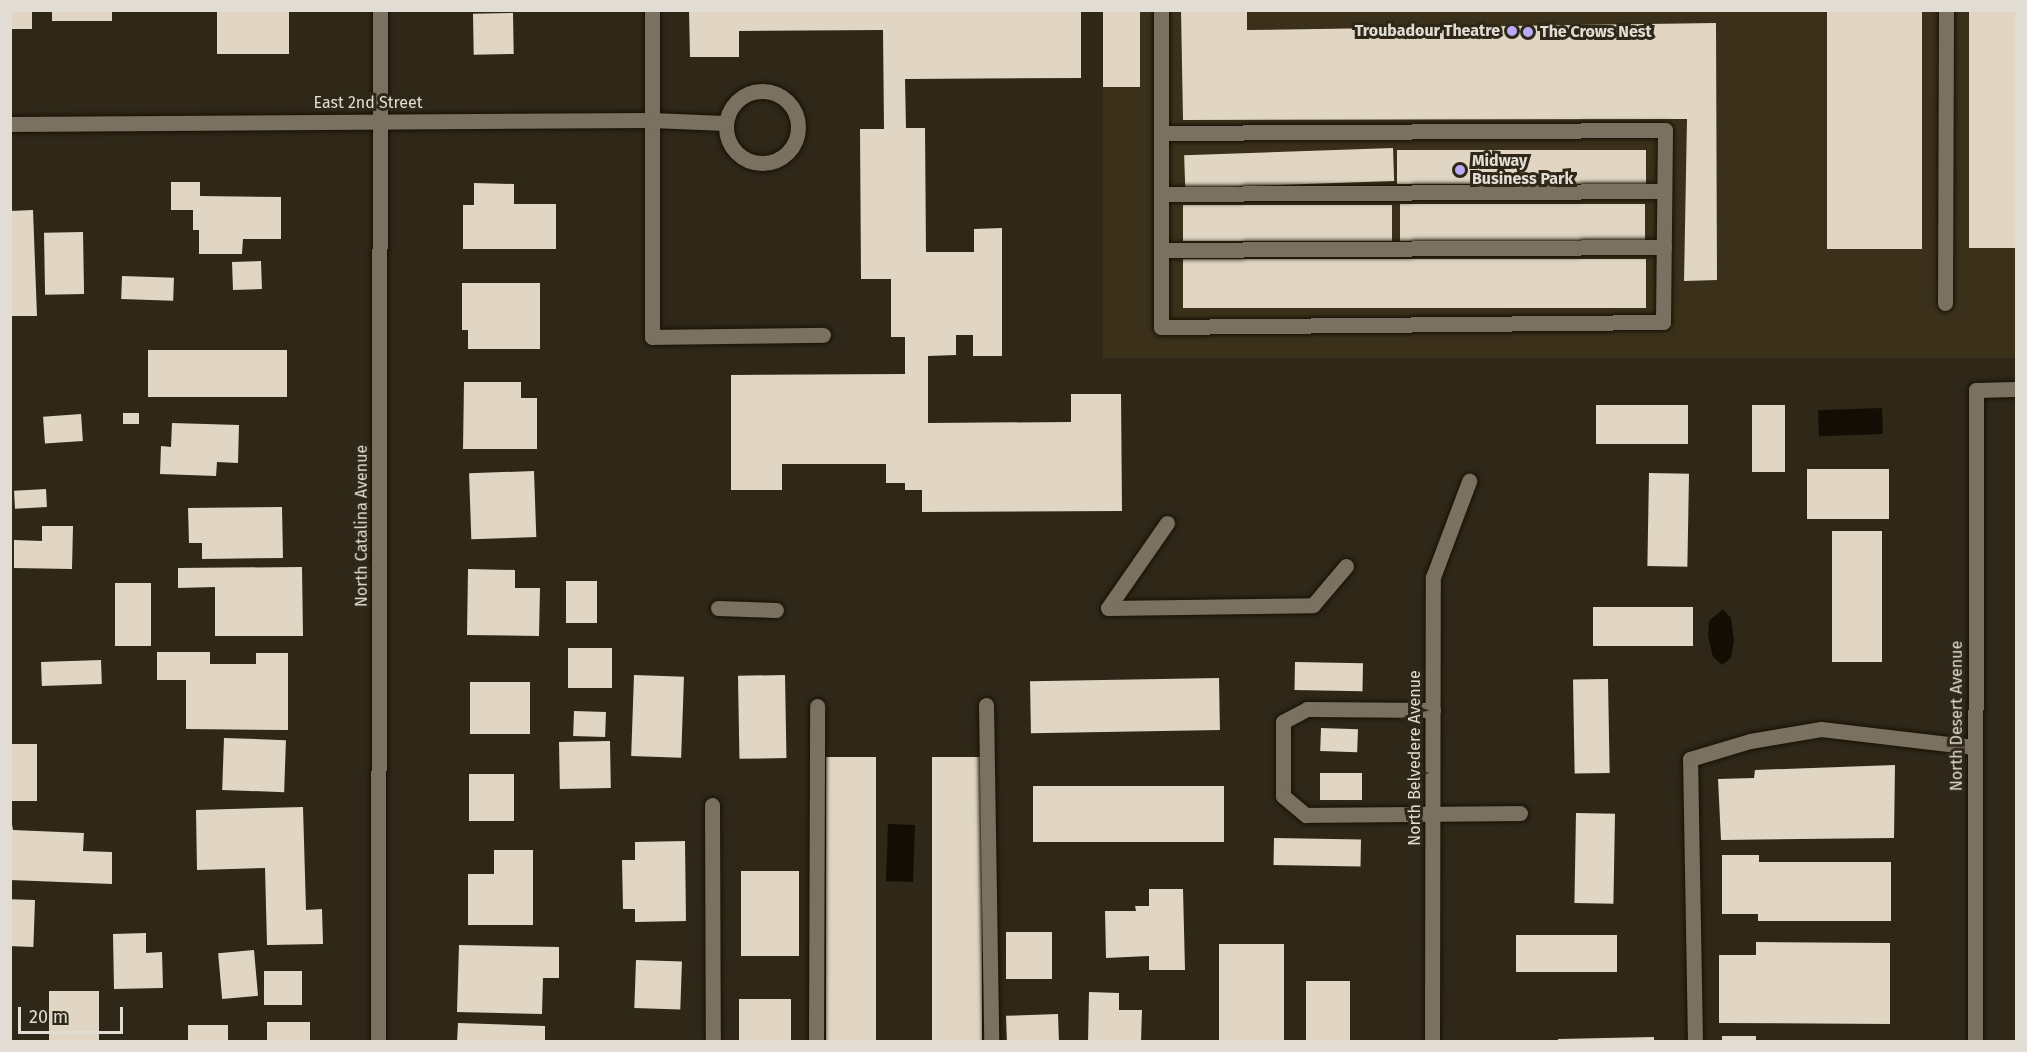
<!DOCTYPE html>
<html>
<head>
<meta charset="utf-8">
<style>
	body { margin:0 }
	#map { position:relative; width:2027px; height:1052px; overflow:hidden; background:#2f2819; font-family:"Fira Sans",sans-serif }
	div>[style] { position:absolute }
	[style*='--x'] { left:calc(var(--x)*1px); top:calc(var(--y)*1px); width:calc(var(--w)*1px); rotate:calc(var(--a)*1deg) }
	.built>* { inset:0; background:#3b301a; transform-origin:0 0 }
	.water>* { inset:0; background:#130d03; transform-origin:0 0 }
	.building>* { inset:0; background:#e0d6c3; transform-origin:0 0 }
	.roads { filter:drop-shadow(0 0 2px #171104) drop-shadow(0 0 2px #171104) }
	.minor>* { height:15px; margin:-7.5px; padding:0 7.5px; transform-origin:7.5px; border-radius:7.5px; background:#7a7160 }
	.minor>.ring { margin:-7.5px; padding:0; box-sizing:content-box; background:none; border:15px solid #7a7160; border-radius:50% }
	.dots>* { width:16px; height:16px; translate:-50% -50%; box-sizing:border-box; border:3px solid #2f2819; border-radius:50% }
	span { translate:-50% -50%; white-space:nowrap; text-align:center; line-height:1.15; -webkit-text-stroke:6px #2f2819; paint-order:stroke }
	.poi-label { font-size:16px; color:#e2ddd4; font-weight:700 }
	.right { translate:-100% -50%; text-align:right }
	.left { translate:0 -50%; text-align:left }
	.street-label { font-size:16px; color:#e2ddd4 }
	.frame { position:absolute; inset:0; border:12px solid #e2ddd4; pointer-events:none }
	.scale { position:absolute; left:18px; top:1007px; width:105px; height:27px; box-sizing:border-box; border:3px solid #e2ddd4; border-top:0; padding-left:8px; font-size:18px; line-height:21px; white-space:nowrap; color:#e2ddd4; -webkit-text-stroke:4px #2f2819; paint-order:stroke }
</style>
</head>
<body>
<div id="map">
	<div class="built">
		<div style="left:1103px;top:11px;width:913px;height:347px"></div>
	</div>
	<div class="water">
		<div style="left:1882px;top:408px;width:26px;height:64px;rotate:88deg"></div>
		<div style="clip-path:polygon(1723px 609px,1731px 618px,1734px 640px,1731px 658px,1722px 665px,1713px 657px,1708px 636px,1709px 621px)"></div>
		<div style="left:888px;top:824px;width:27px;height:57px;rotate:2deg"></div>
	</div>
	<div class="building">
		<div style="left:10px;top:10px;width:22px;height:19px"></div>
		<div style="left:52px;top:10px;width:60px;height:11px"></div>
		<div style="left:217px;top:10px;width:72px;height:44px"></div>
		<div style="clip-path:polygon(689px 10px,1081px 10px,1081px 78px,905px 79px,906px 128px,925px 128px,926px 252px,974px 252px,974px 229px,1002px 228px,1002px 356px,973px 356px,973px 335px,956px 335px,956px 355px,928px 356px,928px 423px,1071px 422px,1071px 394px,1121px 394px,1122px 511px,922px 512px,922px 490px,905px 490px,905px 483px,886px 483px,886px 464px,782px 464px,782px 490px,731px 490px,731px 375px,905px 374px,905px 337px,891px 337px,891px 279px,861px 279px,860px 129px,884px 129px,883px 30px,739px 31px,739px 57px,690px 57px)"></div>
		<div style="left:1103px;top:10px;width:37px;height:77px"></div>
		<div style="clip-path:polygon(1181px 10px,1247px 10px,1247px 30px,1716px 23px,1717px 280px,1684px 281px,1687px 119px,1183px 120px)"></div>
		<div style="left:1827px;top:10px;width:95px;height:239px"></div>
		<div style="left:1969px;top:10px;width:47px;height:238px"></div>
		<div style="left:513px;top:13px;width:41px;height:40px;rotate:89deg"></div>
		<div style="left:1393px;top:148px;width:33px;height:209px;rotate:88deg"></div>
		<div style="left:1397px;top:150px;width:249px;height:34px"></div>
		<div style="clip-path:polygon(171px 182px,200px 182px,200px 196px,281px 197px,281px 239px,243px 239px,242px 254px,199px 254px,199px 230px,193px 230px,193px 210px,171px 210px)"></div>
		<div style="clip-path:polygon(474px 183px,514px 184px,514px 204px,556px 204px,556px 249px,463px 249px,463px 205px,474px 205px)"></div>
		<div style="left:1645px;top:204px;width:37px;height:245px;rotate:90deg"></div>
		<div style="left:1183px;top:205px;width:209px;height:36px"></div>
		<div style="clip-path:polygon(33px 210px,37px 316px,10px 316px,10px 211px)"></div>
		<div style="left:83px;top:232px;width:62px;height:39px;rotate:89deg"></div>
		<div style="left:1646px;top:259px;width:49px;height:463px;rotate:90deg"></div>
		<div style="left:261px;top:261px;width:28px;height:29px;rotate:88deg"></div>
		<div style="left:122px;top:276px;width:52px;height:23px;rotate:2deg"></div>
		<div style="clip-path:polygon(462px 283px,540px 283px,540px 349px,468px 349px,468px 330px,462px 330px)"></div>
		<div style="left:148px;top:350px;width:139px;height:47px"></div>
		<div style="clip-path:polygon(464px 382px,521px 382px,521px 398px,537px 398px,537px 449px,463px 449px)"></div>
		<div style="left:1596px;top:405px;width:92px;height:39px"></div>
		<div style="left:1752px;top:405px;width:33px;height:67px"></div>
		<div style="left:123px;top:413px;width:16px;height:11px"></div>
		<div style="left:81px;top:414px;width:27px;height:38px;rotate:86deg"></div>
		<div style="clip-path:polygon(172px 423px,239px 425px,238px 463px,217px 462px,216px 476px,160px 474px,161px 446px,171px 447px)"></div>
		<div style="left:1889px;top:469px;width:50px;height:82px;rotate:90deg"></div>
		<div style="left:534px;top:471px;width:66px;height:65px;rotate:88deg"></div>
		<div style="left:1649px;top:473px;width:40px;height:93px;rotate:1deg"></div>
		<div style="left:46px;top:489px;width:18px;height:32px;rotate:87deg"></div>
		<div style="clip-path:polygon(282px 507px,283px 558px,202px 559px,202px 543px,189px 543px,188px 508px)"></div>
		<div style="clip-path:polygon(42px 526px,73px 526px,72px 569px,14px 568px,14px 540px,42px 541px)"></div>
		<div style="left:1832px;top:531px;width:50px;height:131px"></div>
		<div style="clip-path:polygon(302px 567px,303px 636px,215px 636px,215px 587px,178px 588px,178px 568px)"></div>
		<div style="clip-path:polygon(468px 569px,515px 570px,515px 588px,540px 588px,539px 636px,467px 635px)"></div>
		<div style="left:597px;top:581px;width:42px;height:31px;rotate:90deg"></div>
		<div style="left:115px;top:583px;width:36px;height:63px"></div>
		<div style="left:1593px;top:607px;width:100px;height:39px"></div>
		<div style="left:568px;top:648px;width:44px;height:40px"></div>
		<div style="clip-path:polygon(157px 652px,210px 652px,210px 664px,256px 664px,256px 653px,288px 653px,288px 730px,186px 729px,186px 680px,157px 680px)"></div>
		<div style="left:101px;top:660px;width:24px;height:60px;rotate:88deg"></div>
		<div style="left:1295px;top:662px;width:68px;height:28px;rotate:1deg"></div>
		<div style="left:634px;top:675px;width:50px;height:81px;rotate:2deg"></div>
		<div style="left:785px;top:675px;width:83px;height:47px;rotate:89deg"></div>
		<div style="left:1219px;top:678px;width:52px;height:189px;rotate:89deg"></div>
		<div style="left:1608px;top:679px;width:94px;height:35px;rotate:89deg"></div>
		<div style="left:470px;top:682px;width:60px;height:52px"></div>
		<div style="left:574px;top:711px;width:32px;height:25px;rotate:2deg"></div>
		<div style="left:1321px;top:728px;width:37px;height:23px;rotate:2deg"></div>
		<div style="left:224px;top:738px;width:62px;height:52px;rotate:2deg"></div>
		<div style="left:610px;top:741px;width:47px;height:51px;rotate:89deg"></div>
		<div style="left:10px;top:744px;width:27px;height:57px"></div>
		<div style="left:826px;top:757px;width:50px;height:285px"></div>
		<div style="left:932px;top:757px;width:50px;height:285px"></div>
		<div style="clip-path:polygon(1895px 765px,1894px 838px,1721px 840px,1718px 779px,1754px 778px,1755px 770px)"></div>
		<div style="left:1362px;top:773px;width:27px;height:42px;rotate:90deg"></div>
		<div style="left:469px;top:774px;width:45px;height:47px"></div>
		<div style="left:1033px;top:786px;width:191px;height:56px"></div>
		<div style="clip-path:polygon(303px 807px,306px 910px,322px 909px,323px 944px,267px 945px,265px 868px,197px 870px,196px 810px)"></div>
		<div style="clip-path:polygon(10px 813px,13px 830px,84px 833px,83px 851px,112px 852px,112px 884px,10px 880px)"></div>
		<div style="left:1576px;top:813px;width:39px;height:90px;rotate:1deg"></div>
		<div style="left:1274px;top:838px;width:87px;height:27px;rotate:1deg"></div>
		<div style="clip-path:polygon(685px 841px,686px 921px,635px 922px,635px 909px,623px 909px,622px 860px,635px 860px,635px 842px)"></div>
		<div style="clip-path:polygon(494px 850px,533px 850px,533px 925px,468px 925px,468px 874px,494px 874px)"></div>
		<div style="clip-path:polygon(1722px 855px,1759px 855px,1759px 862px,1891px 862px,1891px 921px,1758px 921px,1758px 914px,1722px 914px)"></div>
		<div style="left:741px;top:871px;width:58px;height:85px"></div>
		<div style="clip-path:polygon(1149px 889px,1183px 889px,1185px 970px,1149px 970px,1149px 956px,1106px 958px,1105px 911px,1136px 911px,1135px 906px,1149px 906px)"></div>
		<div style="left:35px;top:900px;width:47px;height:25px;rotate:92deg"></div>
		<div style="left:1006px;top:932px;width:46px;height:47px"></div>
		<div style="clip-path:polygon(146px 933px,146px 953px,162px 952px,163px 988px,114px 989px,113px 934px)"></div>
		<div style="left:1516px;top:935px;width:101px;height:37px"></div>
		<div style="clip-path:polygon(1756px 942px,1890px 943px,1890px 1024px,1719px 1023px,1719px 955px,1756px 955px)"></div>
		<div style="left:1219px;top:944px;width:65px;height:98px"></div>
		<div style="clip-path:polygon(459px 945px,559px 947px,559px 978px,543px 978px,542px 1014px,457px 1012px)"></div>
		<div style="left:254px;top:950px;width:46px;height:36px;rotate:85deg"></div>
		<div style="left:636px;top:960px;width:46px;height:48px;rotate:2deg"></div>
		<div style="left:264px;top:971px;width:38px;height:34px"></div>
		<div style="left:1306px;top:981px;width:44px;height:61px"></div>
		<div style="left:49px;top:991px;width:50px;height:51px"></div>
		<div style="clip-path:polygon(1089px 992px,1119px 993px,1119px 1010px,1142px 1010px,1141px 1042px,1088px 1042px)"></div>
		<div style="left:739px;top:999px;width:52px;height:43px"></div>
		<div style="left:1058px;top:1014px;width:28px;height:52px;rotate:88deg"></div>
		<div style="left:267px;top:1022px;width:43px;height:20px"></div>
		<div style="clip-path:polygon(458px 1023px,545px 1026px,545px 1042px,457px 1042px)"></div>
		<div style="left:188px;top:1025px;width:40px;height:17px"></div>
		<div style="left:1722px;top:1036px;width:34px;height:6px"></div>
		<div style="clip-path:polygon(1654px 1037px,1654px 1042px,1558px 1042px,1558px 1039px)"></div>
	</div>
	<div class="roads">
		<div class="minor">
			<div style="--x:652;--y:10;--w:327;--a:90"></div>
			<div style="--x:652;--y:337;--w:171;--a:-0.7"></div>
			<div class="ring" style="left:726px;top:91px;width:57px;height:57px"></div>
			<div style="--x:10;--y:124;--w:641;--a:-0.36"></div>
			<div style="--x:651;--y:120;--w:74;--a:2.3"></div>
			<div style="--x:1161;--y:133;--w:504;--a:-0.34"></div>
			<div style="--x:1665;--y:130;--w:192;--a:90.6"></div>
			<div style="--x:1663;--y:322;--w:502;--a:179.43"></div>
			<div style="--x:1161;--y:327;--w:317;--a:-90"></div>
			<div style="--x:1161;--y:194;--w:503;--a:-0.34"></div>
			<div style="--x:1161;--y:250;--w:503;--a:-0.34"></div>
			<div style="--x:1945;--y:303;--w:293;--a:-89.8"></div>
			<div style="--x:1167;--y:523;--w:103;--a:124.8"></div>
			<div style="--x:1108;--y:608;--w:205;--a:-0.8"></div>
			<div style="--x:1313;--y:605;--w:51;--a:-49.8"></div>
			<div style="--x:718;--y:608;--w:58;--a:2"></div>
			<div style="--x:986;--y:705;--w:337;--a:89.1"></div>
			<div style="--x:1433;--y:710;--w:126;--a:-179.5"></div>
			<div style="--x:1307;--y:709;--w:27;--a:152"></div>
			<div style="--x:1283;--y:722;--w:74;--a:90"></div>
			<div style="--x:1283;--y:796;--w:30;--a:40"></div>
			<div style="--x:1306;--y:815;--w:214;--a:-0.5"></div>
			<div style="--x:712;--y:805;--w:237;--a:89.8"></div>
			<div style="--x:378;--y:1042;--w:1032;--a:-89.89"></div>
			<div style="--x:816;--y:1042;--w:336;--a:-89.8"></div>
			<div style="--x:1432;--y:1042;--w:465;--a:-89.9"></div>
			<div style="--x:1433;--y:577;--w:103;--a:-69.4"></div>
			<div style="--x:1695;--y:1042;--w:283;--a:-91"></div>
			<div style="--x:1690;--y:759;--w:63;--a:-16.7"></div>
			<div style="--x:1750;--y:741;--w:72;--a:-9.6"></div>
			<div style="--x:1821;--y:729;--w:154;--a:6.7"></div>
			<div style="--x:1975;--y:1042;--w:652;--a:-89.91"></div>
			<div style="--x:1976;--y:390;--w:40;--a:-1.4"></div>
		</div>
	</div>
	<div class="dots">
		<div style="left:1512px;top:31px;background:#bbaaf6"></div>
		<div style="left:1528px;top:32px;background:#bbaaf6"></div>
		<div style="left:1460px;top:170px;background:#bbaaf6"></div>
	</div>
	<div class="poi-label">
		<span class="right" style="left:1500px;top:31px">Troubadour Theatre</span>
		<span class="left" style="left:1540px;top:32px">The Crows Nest</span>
		<span class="left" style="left:1472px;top:170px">Midway<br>Business Park</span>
	</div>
	<div class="street-label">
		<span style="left:368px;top:103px">East 2nd Street</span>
		<span style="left:362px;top:526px;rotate:-90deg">North Catalina Avenue</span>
		<span style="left:1957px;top:716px;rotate:-90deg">North Desert Avenue</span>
		<span style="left:1415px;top:758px;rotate:-90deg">North Belvedere Avenue</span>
	</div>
	<div class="frame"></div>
	<div class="scale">20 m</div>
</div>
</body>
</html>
